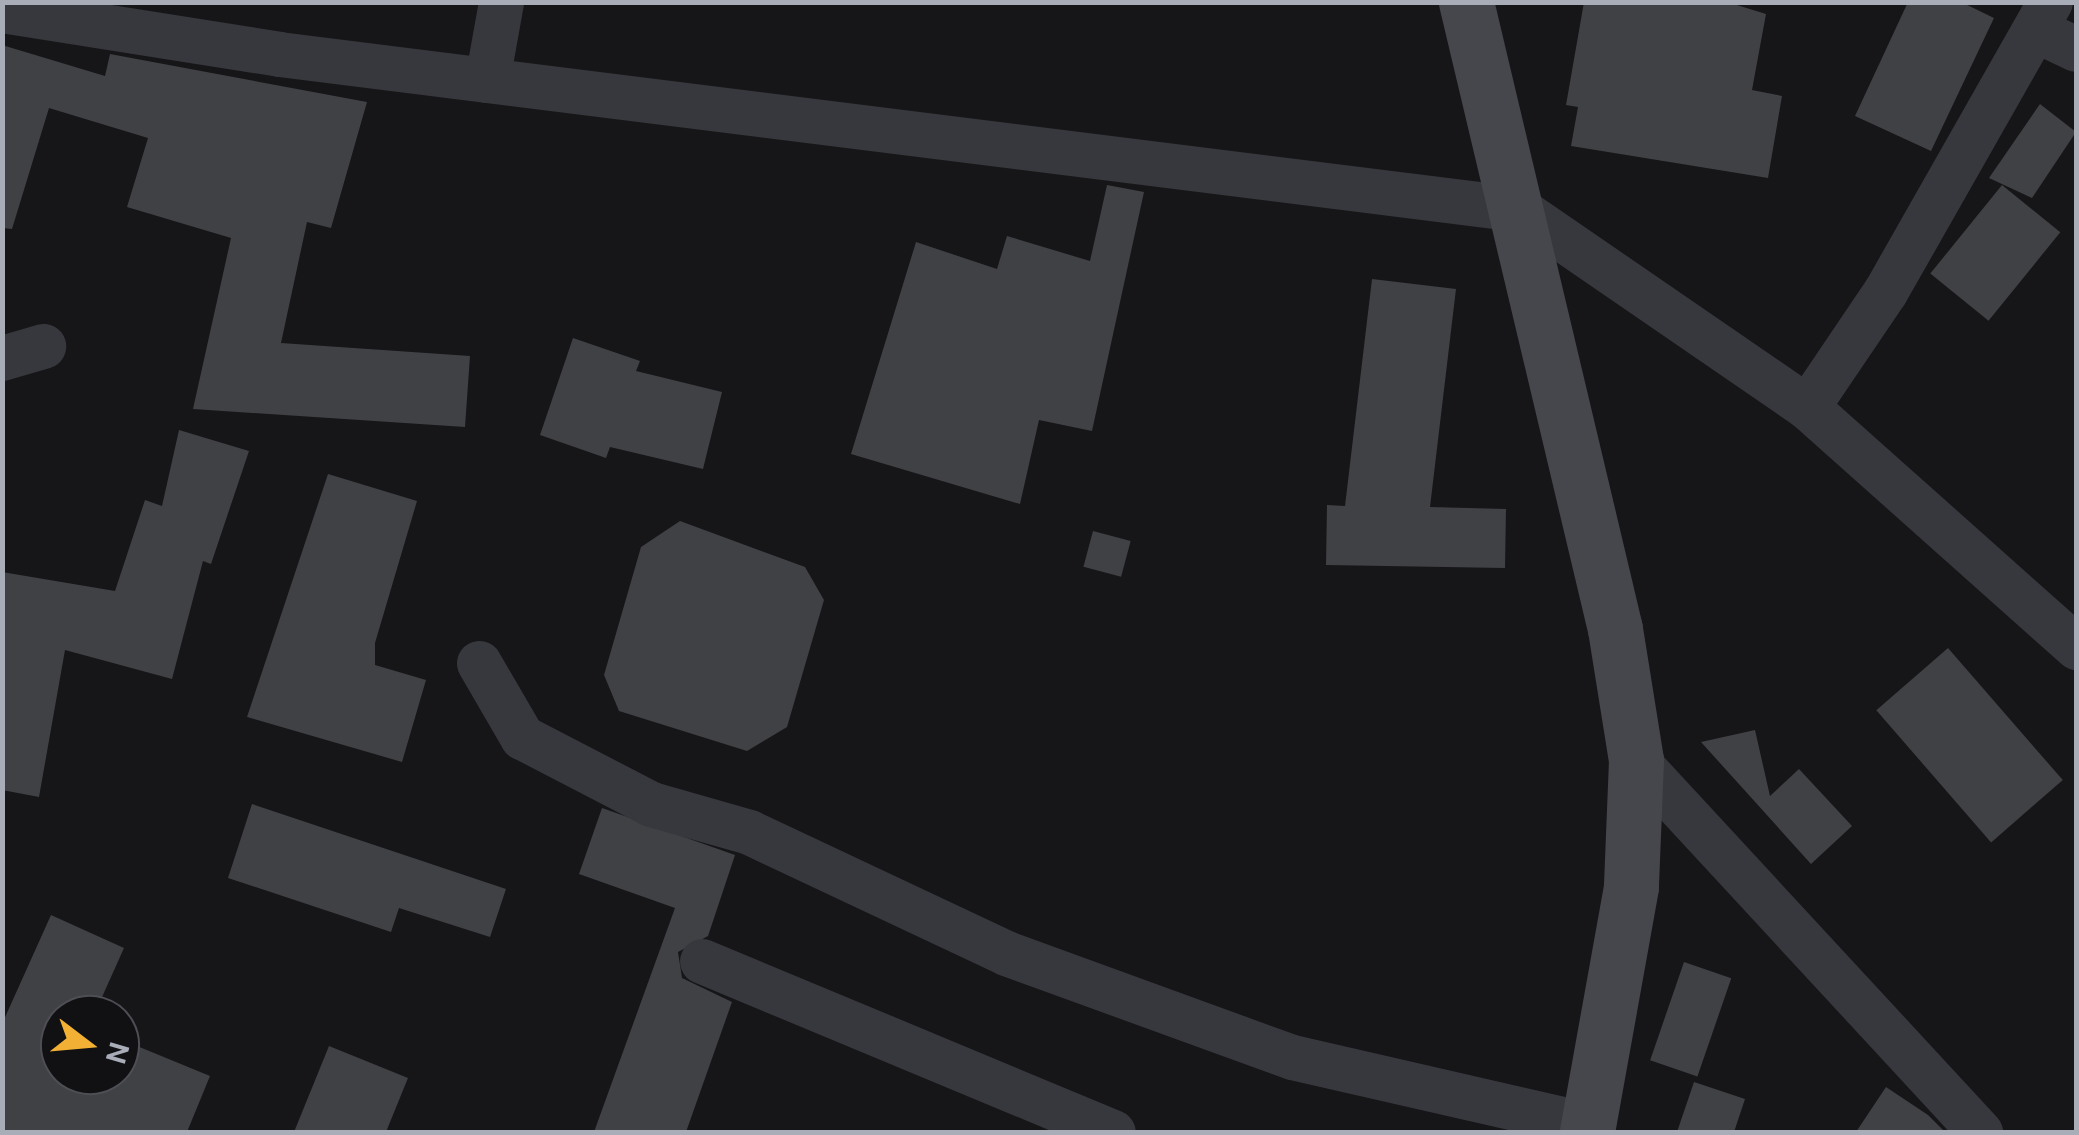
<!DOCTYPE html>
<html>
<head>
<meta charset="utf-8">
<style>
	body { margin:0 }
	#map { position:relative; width:2079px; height:1135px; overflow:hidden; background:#161618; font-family:"DM Sans",sans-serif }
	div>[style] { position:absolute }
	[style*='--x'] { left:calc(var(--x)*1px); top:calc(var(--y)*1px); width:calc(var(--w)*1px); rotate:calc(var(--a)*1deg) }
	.building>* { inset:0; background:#404145; transform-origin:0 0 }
	.minor>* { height:45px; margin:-22.5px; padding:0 22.5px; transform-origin:22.5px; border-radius:22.5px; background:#37383d }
	.secondary>* { height:55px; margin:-27.5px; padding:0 27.5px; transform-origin:27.5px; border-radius:27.5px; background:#45474d }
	span { translate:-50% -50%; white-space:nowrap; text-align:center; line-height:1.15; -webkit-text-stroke:8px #111113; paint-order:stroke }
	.frame { position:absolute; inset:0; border:5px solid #a8adb8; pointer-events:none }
	.north { position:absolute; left:40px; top:995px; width:100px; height:100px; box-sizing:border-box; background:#111113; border:2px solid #4d4f55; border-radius:50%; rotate:106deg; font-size:28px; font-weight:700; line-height:40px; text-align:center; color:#a8adb8 }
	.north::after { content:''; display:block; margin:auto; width:35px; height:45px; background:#f2b134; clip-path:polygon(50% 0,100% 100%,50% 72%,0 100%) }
</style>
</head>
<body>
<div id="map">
	<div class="building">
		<div style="clip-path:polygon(1584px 2px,1727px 2px,1766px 14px,1752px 90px,1782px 96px,1768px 178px,1571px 146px,1578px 107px,1566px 105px)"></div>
		<div style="clip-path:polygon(1908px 2px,1961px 2px,1994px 18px,1931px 151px,1855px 116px)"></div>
		<div style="clip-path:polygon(2px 45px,105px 76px,110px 54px,367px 102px,331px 228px,307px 222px,281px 343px,470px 356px,465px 427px,193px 409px,231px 238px,127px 207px,148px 138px,49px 108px,12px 229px,2px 228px)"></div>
		<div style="clip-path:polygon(2040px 104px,2076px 132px,2032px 198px,1989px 178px)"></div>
		<div style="clip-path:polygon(1107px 185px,1144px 192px,1092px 431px,1039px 420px,1020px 504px,851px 454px,916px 242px,997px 269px,1007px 236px,1090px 261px)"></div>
		<div style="left:2002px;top:185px;width:75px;height:114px;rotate:39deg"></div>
		<div style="clip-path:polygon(1372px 279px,1456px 289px,1430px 507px,1506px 509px,1505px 568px,1326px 565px,1327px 505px,1345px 506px)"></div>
		<div style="clip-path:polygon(573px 338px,640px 361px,636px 371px,722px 392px,703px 469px,610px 447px,606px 458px,540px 435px)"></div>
		<div style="clip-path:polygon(179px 430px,249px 451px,211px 564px,203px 561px,172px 679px,65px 650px,39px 797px,2px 790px,2px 572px,115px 591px,145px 500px,162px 506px)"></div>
		<div style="clip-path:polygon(328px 474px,417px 501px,375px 643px,375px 665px,426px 680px,402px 762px,247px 717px)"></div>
		<div style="clip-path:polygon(680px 521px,805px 567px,824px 600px,787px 727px,747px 751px,619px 711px,604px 675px,641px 547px)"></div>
		<div style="left:1093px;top:531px;width:39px;height:37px;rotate:15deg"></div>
		<div style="left:1948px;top:648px;width:175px;height:95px;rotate:49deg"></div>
		<div style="clip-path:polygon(1755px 730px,1770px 796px,1799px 769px,1852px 826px,1811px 864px,1701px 742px)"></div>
		<div style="clip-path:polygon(252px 804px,506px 889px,490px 937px,399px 908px,391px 932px,228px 878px)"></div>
		<div style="clip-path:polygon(602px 808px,735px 855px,708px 936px,678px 952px,682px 978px,732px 1002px,686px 1132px,594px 1132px,675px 908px,579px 874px)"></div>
		<div style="clip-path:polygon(51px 915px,124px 948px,94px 1015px,60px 1015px,60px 1075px,120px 1075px,120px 1039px,210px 1076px,187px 1132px,2px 1132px,2px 1024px)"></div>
		<div style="left:1684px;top:962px;width:50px;height:104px;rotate:19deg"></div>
		<div style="clip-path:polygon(329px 1046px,408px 1078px,386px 1132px,294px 1132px)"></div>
		<div style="clip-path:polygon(1694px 1082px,1745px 1099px,1734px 1132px,1677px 1132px)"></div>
		<div style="clip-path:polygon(1886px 1087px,1928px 1115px,1945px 1132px,1856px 1132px)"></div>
	</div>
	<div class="minor">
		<div style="--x:2;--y:10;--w:280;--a:9"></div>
		<div style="--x:279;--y:54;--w:1250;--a:7.13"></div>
		<div style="--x:1519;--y:209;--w:349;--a:34.5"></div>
		<div style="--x:1807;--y:407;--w:361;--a:41.7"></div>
		<div style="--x:2036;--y:30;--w:44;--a:25.4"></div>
		<div style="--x:487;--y:80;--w:79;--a:-79.8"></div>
		<div style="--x:2;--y:358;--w:43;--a:-16.3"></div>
		<div style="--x:1807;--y:407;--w:139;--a:-55.9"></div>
		<div style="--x:1885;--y:292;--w:334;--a:-60.4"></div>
		<div style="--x:479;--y:663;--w:86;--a:59.8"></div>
		<div style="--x:522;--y:737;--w:145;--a:27.4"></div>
		<div style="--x:651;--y:804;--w:102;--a:15.9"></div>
		<div style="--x:749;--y:832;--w:284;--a:25.2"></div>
		<div style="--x:1006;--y:953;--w:304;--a:20"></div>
		<div style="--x:1292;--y:1057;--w:305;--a:12.9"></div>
		<div style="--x:1636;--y:760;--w:507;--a:47.24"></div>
		<div style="--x:702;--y:961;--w:445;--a:22.6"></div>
	</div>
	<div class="secondary">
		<div style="--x:1466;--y:2;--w:644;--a:76.63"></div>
		<div style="--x:1615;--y:629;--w:133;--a:80.9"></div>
		<div style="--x:1636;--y:760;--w:127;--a:92.3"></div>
		<div style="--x:1631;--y:887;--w:249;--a:100.2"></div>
	</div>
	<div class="frame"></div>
	<div class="north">N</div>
</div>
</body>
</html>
